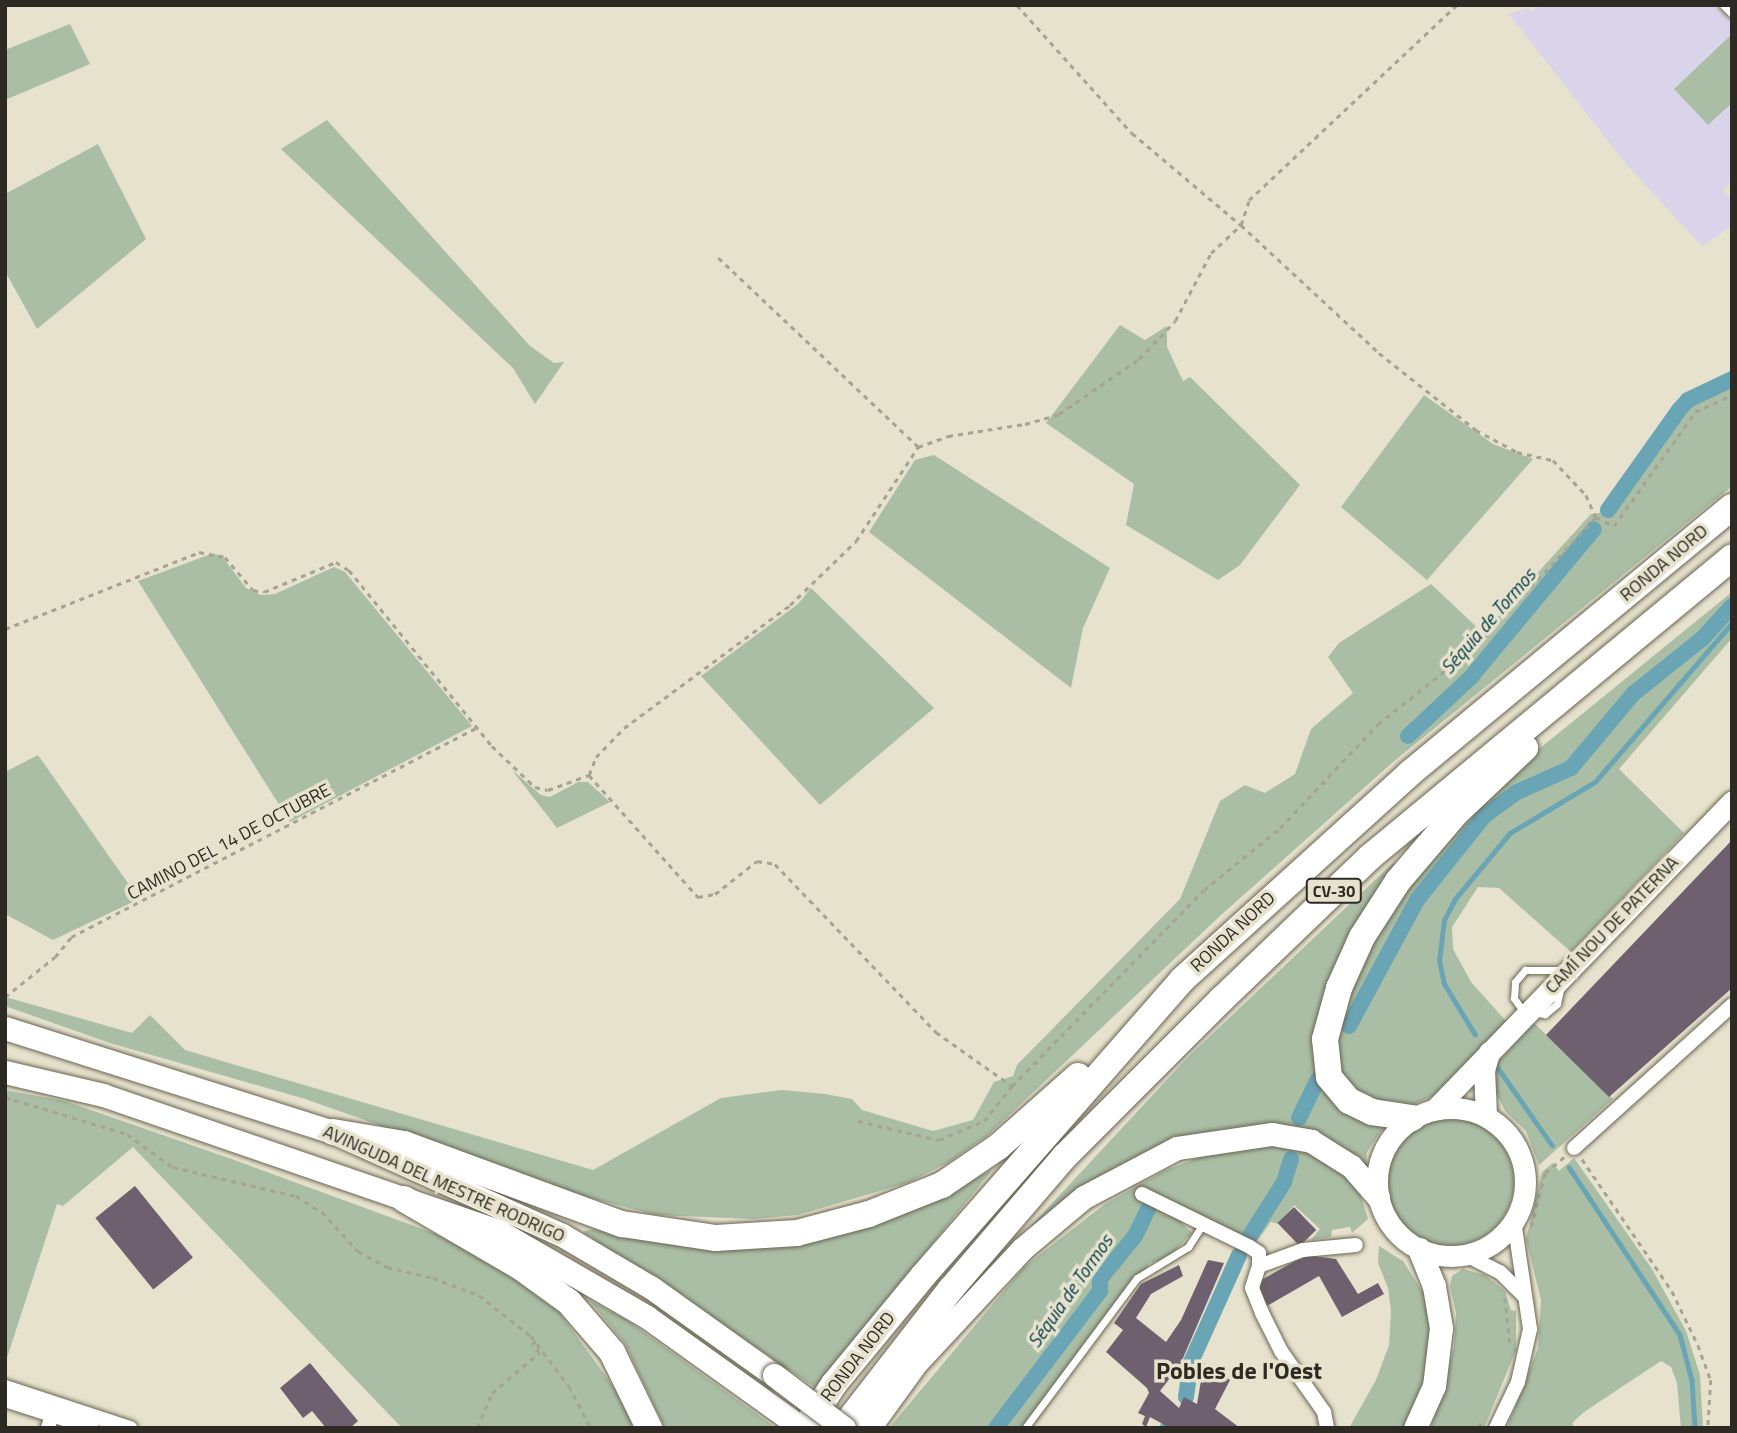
<!DOCTYPE html>
<html>
<head>
<meta charset="utf-8">
<style>
	body { margin:0 }
	#map { position:relative; width:1737px; height:1433px; overflow:hidden; background:#e6e2cd; font-family:"Titillium Web",sans-serif }
	div>[style] { position:absolute }
	[style*='--x'] { left:calc(var(--x)*1px); top:calc(var(--y)*1px); width:calc(var(--w)*1px); rotate:calc(var(--a)*1deg) }
	.education>* { inset:0; background:#dad4ea }
	.green>* { inset:0; background:#aabea5 }
	.round { border-radius:50% }
	.stream>* { height:4.5px; margin:-2.25px; padding:0 2.25px; transform-origin:2.25px; border-radius:2.25px; background:#69a5b5 }
	.canal>* { height:16px; margin:-8px; padding:0 8px; transform-origin:8px; border-radius:8px; background:#69a5b5 }
	.building>* { inset:0; background:#6e606e; transform-origin:0 0 }
	.path>* { height:2.5px; margin-top:-1.25px; transform-origin:0; background:repeating-linear-gradient(90deg,#a6a392 0 5px,transparent 0 10px) }
	.roads { filter:drop-shadow(0 0 2px #696553) drop-shadow(0 0 2px #696553) }
	.lane>* { height:7px; margin:-3.5px; padding:0 3.5px; transform-origin:3.5px; border-radius:3.5px; background:#fff }
	.street>* { height:14px; margin:-7px; padding:0 7px; transform-origin:7px; border-radius:7px; background:#fff }
	.secondary>* { height:21px; margin:-10.5px; padding:0 10.5px; transform-origin:10.5px; border-radius:10.5px; background:#fff }
	.secondary>.ring { margin:-10.5px; padding:0; box-sizing:content-box; background:none; border:21px solid #fff; border-radius:50% }
	.primary>* { height:23px; margin:-11.5px; padding:0 11.5px; transform-origin:11.5px; border-radius:11.5px; background:#fff }
	.highway>* { height:26px; margin:-13px; padding:0 13px; transform-origin:13px; border-radius:13px; background:#fff }
	.bridges { filter:drop-shadow(0 0 2px #696553) drop-shadow(0 0 2px #696553) }
	.primary-bridge>* { height:23px; margin:-11.5px; padding:0 11.5px; transform-origin:11.5px; border-radius:11.5px; background:#fff }
	span { translate:-50% -50%; white-space:nowrap; text-align:center; line-height:1.15; -webkit-text-stroke:7px #e6e2cd; paint-order:stroke }
	.shield-label span { padding:2px 5px; background:#e6e2cd; border:2px solid; border-radius:5px; -webkit-text-stroke-width:0 }
	.shield-label { font-size:16px; color:#2c2a22; font-weight:700 }
	.street-label { font-size:18px; color:#2c2a22 }
	.water-label { font-size:19px; color:#013b47; font-style:italic }
	.district-label { font-size:24px; color:#2c2a22; font-weight:700 }
	.frame { position:absolute; inset:0; border:7px solid #2c2a22; pointer-events:none }
</style>
</head>
<body>
<div id="map">
	<div class="education">
		<div style="clip-path:polygon(1541px 5px,1715px 5px,1732px 23px,1732px 180px,1723px 190px,1732px 200px,1732px 226px,1702px 246px,1626px 164px,1509px 14px,1526px 8px,1534px 11px)"></div>
	</div>
	<div class="green">
		<div style="clip-path:polygon(70px 24px,90px 64px,5px 100px,5px 50px)"></div>
		<div style="clip-path:polygon(1732px 34px,1732px 103px,1708px 125px,1674px 89px)"></div>
		<div style="clip-path:polygon(327px 120px,530px 346px,554px 363px,564px 362px,535px 404px,513px 368px,281px 149px)"></div>
		<div style="clip-path:polygon(98px 144px,146px 239px,37px 329px,5px 271px,5px 194px)"></div>
		<div style="clip-path:polygon(1120px 325px,1145px 340px,1167px 326px,1167px 347px,1183px 381px,1190px 377px,1300px 485px,1240px 565px,1218px 580px,1126px 525px,1134px 484px,1046px 423px)"></div>
		<div style="clip-path:polygon(1732px 376px,1732px 486px,1393px 762px,1221px 915px,988px 1135px,949px 1162px,907px 1183px,798px 1215px,755px 1219px,656px 1215px,575px 1194px,305px 1099px,110px 1043px,5px 1006px,5px 998px,9px 998px,132px 1033px,150px 1015px,185px 1050px,593px 1170px,721px 1098px,782px 1090px,825px 1094px,852px 1099px,862px 1110px,933px 1131px,973px 1120px,994px 1082px,1013px 1076px,1017px 1065px,1180px 899px,1220px 801px,1245px 785px,1265px 793px,1295px 774px,1311px 729px,1353px 693px,1328px 657px,1339px 643px,1431px 584px,1483px 633px,1591px 514px,1606px 512px,1680px 403px)"></div>
		<div style="clip-path:polygon(1424px 395px,1493px 444px,1533px 459px,1427px 580px,1341px 507px)"></div>
		<div style="clip-path:polygon(934px 455px,1110px 568px,1083px 628px,1071px 688px,869px 532px,915px 460px)"></div>
		<div style="clip-path:polygon(211px 554px,221px 555px,246px 588px,261px 595px,275px 594px,334px 567px,345px 572px,472px 726px,290px 822px,138px 581px)"></div>
		<div style="clip-path:polygon(811px 588px,934px 708px,820px 805px,701px 676px,798px 604px)"></div>
		<div style="clip-path:polygon(1732px 592px,1732px 638px,1619px 769px,1684px 833px,1571px 952px,1499px 888px,1478px 887px,1452px 927px,1453px 949px,1471px 982px,1506px 1021px,1441px 1093px,1405px 1108px,1362px 1100px,1339px 1069px,1337px 1043px,1352px 981px,1390px 909px,1462px 820px,1517px 767px)"></div>
		<div style="clip-path:polygon(38px 755px,139px 899px,53px 940px,5px 914px,5px 772px)"></div>
		<div style="clip-path:polygon(512px 770px,541px 795px,550px 797px,578px 782px,588px 782px,610px 802px,557px 828px)"></div>
		<div style="clip-path:polygon(1393px 863px,1398px 866px,1316px 1059px,1386px 1124px,1367px 1152px,1366px 1167px,1216px 1133px,1030px 1227px,1188px 1057px)"></div>
		<div style="clip-path:polygon(1534px 1023px,1613px 1099px,1539px 1165px,1526px 1131px,1505px 1111px,1494px 1089px,1493px 1067px)"></div>
		<div style="clip-path:polygon(5px 1090px,65px 1101px,240px 1162px,436px 1234px,501px 1269px,559px 1312px,623px 1400px,633px 1428px,402px 1428px,133px 1147px,63px 1206px,57px 1204px,5px 1364px)"></div>
		<div class="round" style="left:1386px;top:1118px;width:128px;height:128px"></div>
		<div style="clip-path:polygon(1285px 1143px,1334px 1161px,1359px 1190px,1368px 1219px,1352px 1233px,1350px 1227px,1332px 1230px,1331px 1237px,1311px 1240px,1320px 1229px,1294px 1205px,1279px 1224px,1271px 1222px,1255px 1244px,1189px 1209px,1182px 1223px,1192px 1233px,1169px 1257px,1150px 1263px,1031px 1428px,889px 1428px,1025px 1266px,1105px 1204px,1166px 1170px,1223px 1148px)"></div>
		<div style="clip-path:polygon(1574px 1158px,1652px 1269px,1686px 1331px,1700px 1375px,1703px 1428px,1681px 1428px,1677px 1383px,1671px 1367px,1661px 1361px,1584px 1412px,1572px 1423px,1575px 1428px,1507px 1428px,1538px 1348px,1541px 1300px,1526px 1239px,1542px 1172px,1553px 1163px,1559px 1171px)"></div>
		<div style="clip-path:polygon(992px 1170px,816px 1388px,583px 1232px,592px 1229px,645px 1240px,919px 1205px)"></div>
		<div style="clip-path:polygon(1379px 1246px,1403px 1261px,1426px 1297px,1430px 1320px,1427px 1381px,1408px 1428px,1349px 1428px,1376px 1380px,1389px 1345px,1391px 1311px,1388px 1288px,1378px 1263px)"></div>
		<div style="clip-path:polygon(1463px 1269px,1485px 1275px,1505px 1291px,1511px 1310px,1516px 1311px,1516px 1350px,1484px 1428px,1431px 1428px,1454px 1347px,1456px 1313px,1450px 1286px,1452px 1276px)"></div>
		<div style="clip-path:polygon(589px 1300px,627px 1320px,776px 1428px,665px 1428px,624px 1342px)"></div>
	</div>
	<div class="stream">
		<div style="--x:1475;--y:1035;--w:60;--a:-121.3"></div>
		<div style="--x:1444;--y:984;--w:24;--a:-102"></div>
		<div style="--x:1439;--y:961;--w:41;--a:-83"></div>
		<div style="--x:1444;--y:920;--w:24;--a:-62"></div>
		<div style="--x:1455;--y:899;--w:86;--a:-50.2"></div>
		<div style="--x:1510;--y:833;--w:99;--a:-31"></div>
		<div style="--x:1595;--y:782;--w:210;--a:-49.3"></div>
		<div style="--x:1496;--y:1065;--w:98;--a:55"></div>
		<div style="--x:1569;--y:1167;--w:201;--a:56.5"></div>
		<div style="--x:1680;--y:1335;--w:47;--a:75.1"></div>
		<div style="--x:1692;--y:1380;--w:48;--a:86.4"></div>
	</div>
	<div class="canal">
		<div style="--x:1608;--y:510;--w:123;--a:-54.6"></div>
		<div style="--x:1679;--y:410;--w:13;--a:-48"></div>
		<div style="--x:1688;--y:400;--w:49;--a:-25.5"></div>
		<div style="--x:1408;--y:736;--w:86;--a:-43.1"></div>
		<div style="--x:1471;--y:677;--w:192;--a:-50.3"></div>
		<div style="--x:1349;--y:1026;--w:143;--a:-61.6"></div>
		<div style="--x:1417;--y:900;--w:107;--a:-51.4"></div>
		<div style="--x:1484;--y:816;--w:41;--a:-36"></div>
		<div style="--x:1517;--y:792;--w:59;--a:-24"></div>
		<div style="--x:1571;--y:768;--w:97;--a:-50"></div>
		<div style="--x:1633;--y:694;--w:88;--a:-38.6"></div>
		<div style="--x:1702;--y:639;--w:45;--a:-47.7"></div>
		<div style="--x:1299;--y:1118;--w:43;--a:-64"></div>
		<div style="--x:1248;--y:1239;--w:67;--a:-57.7"></div>
		<div style="--x:1284;--y:1182;--w:24;--a:-73"></div>
		<div style="--x:1186;--y:1397;--w:35;--a:-82"></div>
		<div style="--x:1191;--y:1362;--w:117;--a:-65.8"></div>
		<div style="--x:996;--y:1428;--w:172;--a:-52.8"></div>
		<div style="--x:1100;--y:1291;--w:12;--a:-90"></div>
		<div style="--x:1100;--y:1279;--w:55;--a:-50.9"></div>
		<div style="--x:1135;--y:1236;--w:30;--a:-64"></div>
		<div style="--x:1168;--y:1428;--w:1;--a:-45"></div>
	</div>
	<div class="building">
		<div style="clip-path:polygon(1732px 840px,1732px 988px,1609px 1097px,1546px 1035px)"></div>
		<div style="left:135px;top:1186px;width:92px;height:51px;rotate:51deg"></div>
		<div style="left:1294px;top:1207px;width:32px;height:23px;rotate:46deg"></div>
		<div style="clip-path:polygon(1306px 1255px,1336px 1259px,1358px 1294px,1378px 1283px,1384px 1294px,1342px 1317px,1319px 1276px,1265px 1307px,1254px 1284px)"></div>
		<div style="clip-path:polygon(1208px 1260px,1224px 1263px,1180px 1365px,1160px 1391px,1179px 1408px,1184px 1397px,1197px 1404px,1204px 1363px,1230px 1380px,1215px 1409px,1240px 1428px,1170px 1428px,1150px 1417px,1146px 1427px,1142px 1424px,1145px 1416px,1138px 1413px,1149px 1393px,1147px 1388px,1106px 1352px,1123px 1330px,1114px 1323px,1141px 1284px,1179px 1265px,1183px 1276px,1151px 1294px,1136px 1318px,1166px 1342px,1181px 1320px)"></div>
		<div style="clip-path:polygon(310px 1363px,358px 1421px,350px 1428px,326px 1428px,312px 1411px,303px 1418px,280px 1388px)"></div>
	</div>
	<div class="path">
		<div style="--x:1017;--y:5;--w:172;--a:48.1"></div>
		<div style="--x:1132;--y:133;--w:143;--a:40.2"></div>
		<div style="--x:1241;--y:225;--w:188;--a:42.8"></div>
		<div style="--x:1379;--y:353;--w:124;--a:38.4"></div>
		<div style="--x:1476;--y:430;--w:47;--a:28.2"></div>
		<div style="--x:1517;--y:452;--w:37;--a:13"></div>
		<div style="--x:1553;--y:460;--w:48;--a:46.7"></div>
		<div style="--x:1586;--y:495;--w:24;--a:66"></div>
		<div style="--x:918;--y:447;--w:32;--a:-20"></div>
		<div style="--x:948;--y:436;--w:78;--a:-8.9"></div>
		<div style="--x:1025;--y:424;--w:35;--a:-16"></div>
		<div style="--x:1059;--y:414;--w:97;--a:-34.5"></div>
		<div style="--x:1139;--y:359;--w:52;--a:-46.5"></div>
		<div style="--x:1175;--y:321;--w:77;--a:-62.1"></div>
		<div style="--x:1211;--y:253;--w:41;--a:-43"></div>
		<div style="--x:1241;--y:225;--w:26;--a:-72"></div>
		<div style="--x:1249;--y:200;--w:285;--a:-43.2"></div>
		<div style="--x:5;--y:629;--w:209;--a:-21.6"></div>
		<div style="--x:199;--y:552;--w:26;--a:11"></div>
		<div style="--x:225;--y:557;--w:43;--a:49.7"></div>
		<div style="--x:253;--y:590;--w:11;--a:10"></div>
		<div style="--x:264;--y:592;--w:78;--a:-22.6"></div>
		<div style="--x:336;--y:562;--w:15;--a:32"></div>
		<div style="--x:349;--y:570;--w:227;--a:50.9"></div>
		<div style="--x:492;--y:746;--w:59;--a:43.6"></div>
		<div style="--x:535;--y:787;--w:13;--a:13"></div>
		<div style="--x:548;--y:790;--w:44;--a:-20.1"></div>
		<div style="--x:589;--y:775;--w:164;--a:48.2"></div>
		<div style="--x:698;--y:897;--w:17;--a:-10"></div>
		<div style="--x:715;--y:894;--w:53;--a:-38.2"></div>
		<div style="--x:757;--y:861;--w:18;--a:9"></div>
		<div style="--x:775;--y:864;--w:233;--a:46.2"></div>
		<div style="--x:936;--y:1032;--w:93;--a:35.4"></div>
		<div style="--x:589;--y:775;--w:19;--a:-69"></div>
		<div style="--x:596;--y:757;--w:40;--a:-46"></div>
		<div style="--x:624;--y:728;--w:207;--a:-36.5"></div>
		<div style="--x:790;--y:605;--w:92;--a:-44.1"></div>
		<div style="--x:856;--y:541;--w:113;--a:-56.6"></div>
		<div style="--x:918;--y:447;--w:275;--a:-136.6"></div>
		<div style="--x:5;--y:997;--w:64;--a:-38.7"></div>
		<div style="--x:55;--y:957;--w:26;--a:-51"></div>
		<div style="--x:71;--y:937;--w:457;--a:-27.3"></div>
		<div style="--x:5;--y:1097;--w:127;--a:16.9"></div>
		<div style="--x:127;--y:1134;--w:57;--a:35.7"></div>
		<div style="--x:173;--y:1167;--w:126;--a:13.3"></div>
		<div style="--x:296;--y:1196;--w:31;--a:32"></div>
		<div style="--x:322;--y:1212;--w:53;--a:47.3"></div>
		<div style="--x:358;--y:1251;--w:33;--a:29"></div>
		<div style="--x:387;--y:1267;--w:47;--a:13.4"></div>
		<div style="--x:433;--y:1278;--w:49;--a:20.3"></div>
		<div style="--x:479;--y:1295;--w:66;--a:38.3"></div>
		<div style="--x:531;--y:1336;--w:63;--a:52.8"></div>
		<div style="--x:569;--y:1386;--w:47;--a:62.4"></div>
		<div style="--x:858;--y:1121;--w:83;--a:13.2"></div>
		<div style="--x:939;--y:1140;--w:49;--a:-22.9"></div>
		<div style="--x:984;--y:1121;--w:45;--a:-51.3"></div>
		<div style="--x:1012;--y:1086;--w:274;--a:-45.6"></div>
		<div style="--x:1204;--y:890;--w:98;--a:-39.2"></div>
		<div style="--x:1280;--y:828;--w:143;--a:-46.7"></div>
		<div style="--x:1378;--y:724;--w:125;--a:-38.5"></div>
		<div style="--x:1476;--y:646;--w:176;--a:-47.1"></div>
		<div style="--x:1596;--y:517;--w:20;--a:27"></div>
		<div style="--x:1614;--y:526;--w:140;--a:-54.6"></div>
		<div style="--x:1695;--y:412;--w:41;--a:-24.7"></div>
		<div style="--x:1582;--y:1159;--w:160;--a:55.7"></div>
		<div style="--x:1672;--y:1291;--w:60;--a:64.3"></div>
		<div style="--x:1698;--y:1345;--w:37;--a:70"></div>
		<div style="--x:1711;--y:1380;--w:48;--a:93.6"></div>
		<div style="--x:1531;--y:1227;--w:56;--a:-75.5"></div>
		<div style="--x:1545;--y:1173;--w:25;--a:-40"></div>
		<div style="--x:1505;--y:1298;--w:45;--a:83.7"></div>
		<div style="--x:477;--y:1428;--w:38;--a:-67"></div>
		<div style="--x:492;--y:1393;--w:62;--a:-40.4"></div>
		<div style="--x:539;--y:1353;--w:11;--a:-128"></div>
		<div style="--x:532;--y:1344;--w:5;--a:-37"></div>
		<div style="--x:1478;--y:1428;--w:8;--a:-60"></div>
	</div>
	<div class="roads">
		<div class="lane">
			<div style="--x:1723;--y:5;--w:13;--a:45"></div>
			<div style="--x:1561;--y:985;--w:19;--a:102"></div>
			<div style="--x:1557;--y:1004;--w:16;--a:140"></div>
			<div style="--x:1545;--y:1014;--w:22;--a:-172"></div>
			<div style="--x:1523;--y:1011;--w:16;--a:-125"></div>
			<div style="--x:1514;--y:998;--w:16;--a:-86"></div>
			<div style="--x:1515;--y:982;--w:16;--a:-50"></div>
			<div style="--x:1525;--y:970;--w:38;--a:0"></div>
			<div style="--x:1025;--y:1428;--w:187;--a:-53.3"></div>
			<div style="--x:1137;--y:1278;--w:60;--a:-31.3"></div>
			<div style="--x:1188;--y:1247;--w:27;--a:-57"></div>
		</div>
		<div class="street">
			<div style="--x:1574;--y:1148;--w:213;--a:-42.1"></div>
			<div style="--x:1142;--y:1194;--w:120;--a:26.1"></div>
			<div style="--x:1250;--y:1247;--w:11;--a:34"></div>
			<div style="--x:1259;--y:1253;--w:13;--a:90"></div>
			<div style="--x:1466;--y:1255;--w:38;--a:27"></div>
			<div style="--x:1500;--y:1272;--w:35;--a:45"></div>
			<div style="--x:1259;--y:1266;--w:23;--a:108"></div>
			<div style="--x:1252;--y:1288;--w:27;--a:68"></div>
			<div style="--x:1262;--y:1313;--w:42;--a:63.4"></div>
			<div style="--x:1281;--y:1351;--w:75;--a:54.8"></div>
			<div style="--x:1324;--y:1412;--w:16;--a:79"></div>
			<div style="--x:1259;--y:1266;--w:47;--a:-20"></div>
			<div style="--x:1303;--y:1250;--w:53;--a:-5.4"></div>
			<div style="--x:5;--y:1387;--w:132;--a:18.2"></div>
			<div style="--x:5;--y:1400;--w:91;--a:17.8"></div>
			<div style="--x:48;--y:1428;--w:15;--a:-74"></div>
			<div style="--x:1496;--y:1428;--w:51;--a:-64.4"></div>
			<div style="--x:1518;--y:1382;--w:54;--a:-77.2"></div>
			<div style="--x:1530;--y:1329;--w:109;--a:-98.4"></div>
		</div>
		<div class="secondary">
			<div class="ring" style="left:1377px;top:1108px;width:127px;height:127px"></div>
			<div style="--x:1436;--y:1108;--w:426;--a:-46"></div>
			<div style="--x:1486;--y:1115;--w:45;--a:-92.5"></div>
			<div style="--x:1484;--y:1070;--w:19;--a:-74"></div>
		</div>
		<div class="primary">
			<div style="--x:5;--y:1028;--w:344;--a:17.6"></div>
			<div style="--x:333;--y:1132;--w:251;--a:24.2"></div>
			<div style="--x:562;--y:1235;--w:104;--a:30.5"></div>
			<div style="--x:652;--y:1288;--w:150;--a:35.5"></div>
			<div style="--x:5;--y:1072;--w:101;--a:13.2"></div>
			<div style="--x:103;--y:1095;--w:420;--a:19"></div>
			<div style="--x:500;--y:1232;--w:170;--a:30"></div>
			<div style="--x:647;--y:1317;--w:191;--a:35.6"></div>
			<div style="--x:918;--y:1361;--w:153;--a:-47.1"></div>
			<div style="--x:1022;--y:1249;--w:81;--a:-40"></div>
			<div style="--x:1084;--y:1197;--w:105;--a:-27.8"></div>
			<div style="--x:1177;--y:1148;--w:96;--a:-8.4"></div>
			<div style="--x:1272;--y:1134;--w:40;--a:10"></div>
			<div style="--x:1311;--y:1141;--w:47;--a:32"></div>
			<div style="--x:1351;--y:1166;--w:41;--a:48.9"></div>
			<div style="--x:869;--y:1428;--w:99;--a:-54.1"></div>
			<div style="--x:1415;--y:1428;--w:46;--a:-65.7"></div>
			<div style="--x:1434;--y:1386;--w:58;--a:-83.1"></div>
			<div style="--x:1441;--y:1328;--w:43;--a:-99.5"></div>
			<div style="--x:1434;--y:1286;--w:40;--a:-112"></div>
		</div>
		<div class="highway">
			<div style="--x:1412;--y:1118;--w:40;--a:-171.5"></div>
			<div style="--x:1372;--y:1112;--w:25;--a:-154"></div>
			<div style="--x:1349;--y:1101;--w:31;--a:-130"></div>
			<div style="--x:1329;--y:1077;--w:38;--a:-96"></div>
			<div style="--x:1325;--y:1039;--w:53;--a:-74.6"></div>
			<div style="--x:1339;--y:988;--w:56;--a:-65.7"></div>
			<div style="--x:1362;--y:937;--w:67;--a:-57.3"></div>
			<div style="--x:1398;--y:881;--w:89;--a:-49.5"></div>
			<div style="--x:1456;--y:813;--w:95;--a:-43.3"></div>
			<div style="--x:333;--y:1132;--w:72;--a:9.6"></div>
			<div style="--x:404;--y:1144;--w:232;--a:20.2"></div>
			<div style="--x:622;--y:1224;--w:95;--a:8.5"></div>
			<div style="--x:716;--y:1238;--w:81;--a:-3.5"></div>
			<div style="--x:797;--y:1233;--w:74;--a:-14.8"></div>
			<div style="--x:869;--y:1214;--w:79;--a:-21.7"></div>
			<div style="--x:942;--y:1185;--w:68;--a:-34.2"></div>
			<div style="--x:998;--y:1147;--w:107;--a:-41.6"></div>
			<div style="--x:404;--y:1199;--w:137;--a:30.3"></div>
			<div style="--x:522;--y:1268;--w:58;--a:35.9"></div>
			<div style="--x:569;--y:1302;--w:66;--a:49.3"></div>
			<div style="--x:612;--y:1352;--w:85;--a:64"></div>
			<div style="--x:805;--y:1428;--w:53;--a:-56.6"></div>
			<div style="--x:834;--y:1384;--w:140;--a:-50.5"></div>
			<div style="--x:923;--y:1276;--w:393;--a:-48.8"></div>
			<div style="--x:1182;--y:980;--w:307;--a:-42.2"></div>
			<div style="--x:1409;--y:774;--w:419;--a:-39.6"></div>
			<div style="--x:843;--y:1428;--w:176;--a:-52.2"></div>
			<div style="--x:951;--y:1289;--w:175;--a:-49.4"></div>
			<div style="--x:1065;--y:1156;--w:221;--a:-45"></div>
			<div style="--x:1221;--y:1000;--w:207;--a:-43.8"></div>
			<div style="--x:1370;--y:857;--w:470;--a:-39.6"></div>
		</div>
	</div>
	<div class="bridges">
		<div class="primary-bridge">
			<div style="--x:774;--y:1375;--w:88;--a:37.1"></div>
		</div>
	</div>
	<div class="shield-label">
		<span style="left:1334px;top:891px">CV-30</span>
	</div>
	<div class="street-label">
		<span style="left:1664px;top:563px;rotate:-40deg">RONDA NORD</span>
		<span style="left:229px;top:842px;rotate:-28deg">CAMINO DEL 14 DE OCTUBRE</span>
		<span style="left:1612px;top:925px;rotate:-46deg">CAMÍ NOU DE PATERNA</span>
		<span style="left:1233px;top:932px;rotate:-43deg">RONDA NORD</span>
		<span style="left:444px;top:1184px;rotate:24deg">AVINGUDA DEL MESTRE RODRIGO</span>
		<span style="left:858px;top:1357px;rotate:-52deg">RONDA NORD</span>
	</div>
	<div class="water-label">
		<span style="left:1488px;top:621px;rotate:-49deg">Séquia de Tormos</span>
		<span style="left:1070px;top:1291px;rotate:-55deg">Séquia de Tormos</span>
	</div>
	<div class="district-label">
		<span style="left:1239px;top:1371px">Pobles de l'Oest</span>
	</div>
	<div class="frame"></div>
</div>
</body>
</html>
